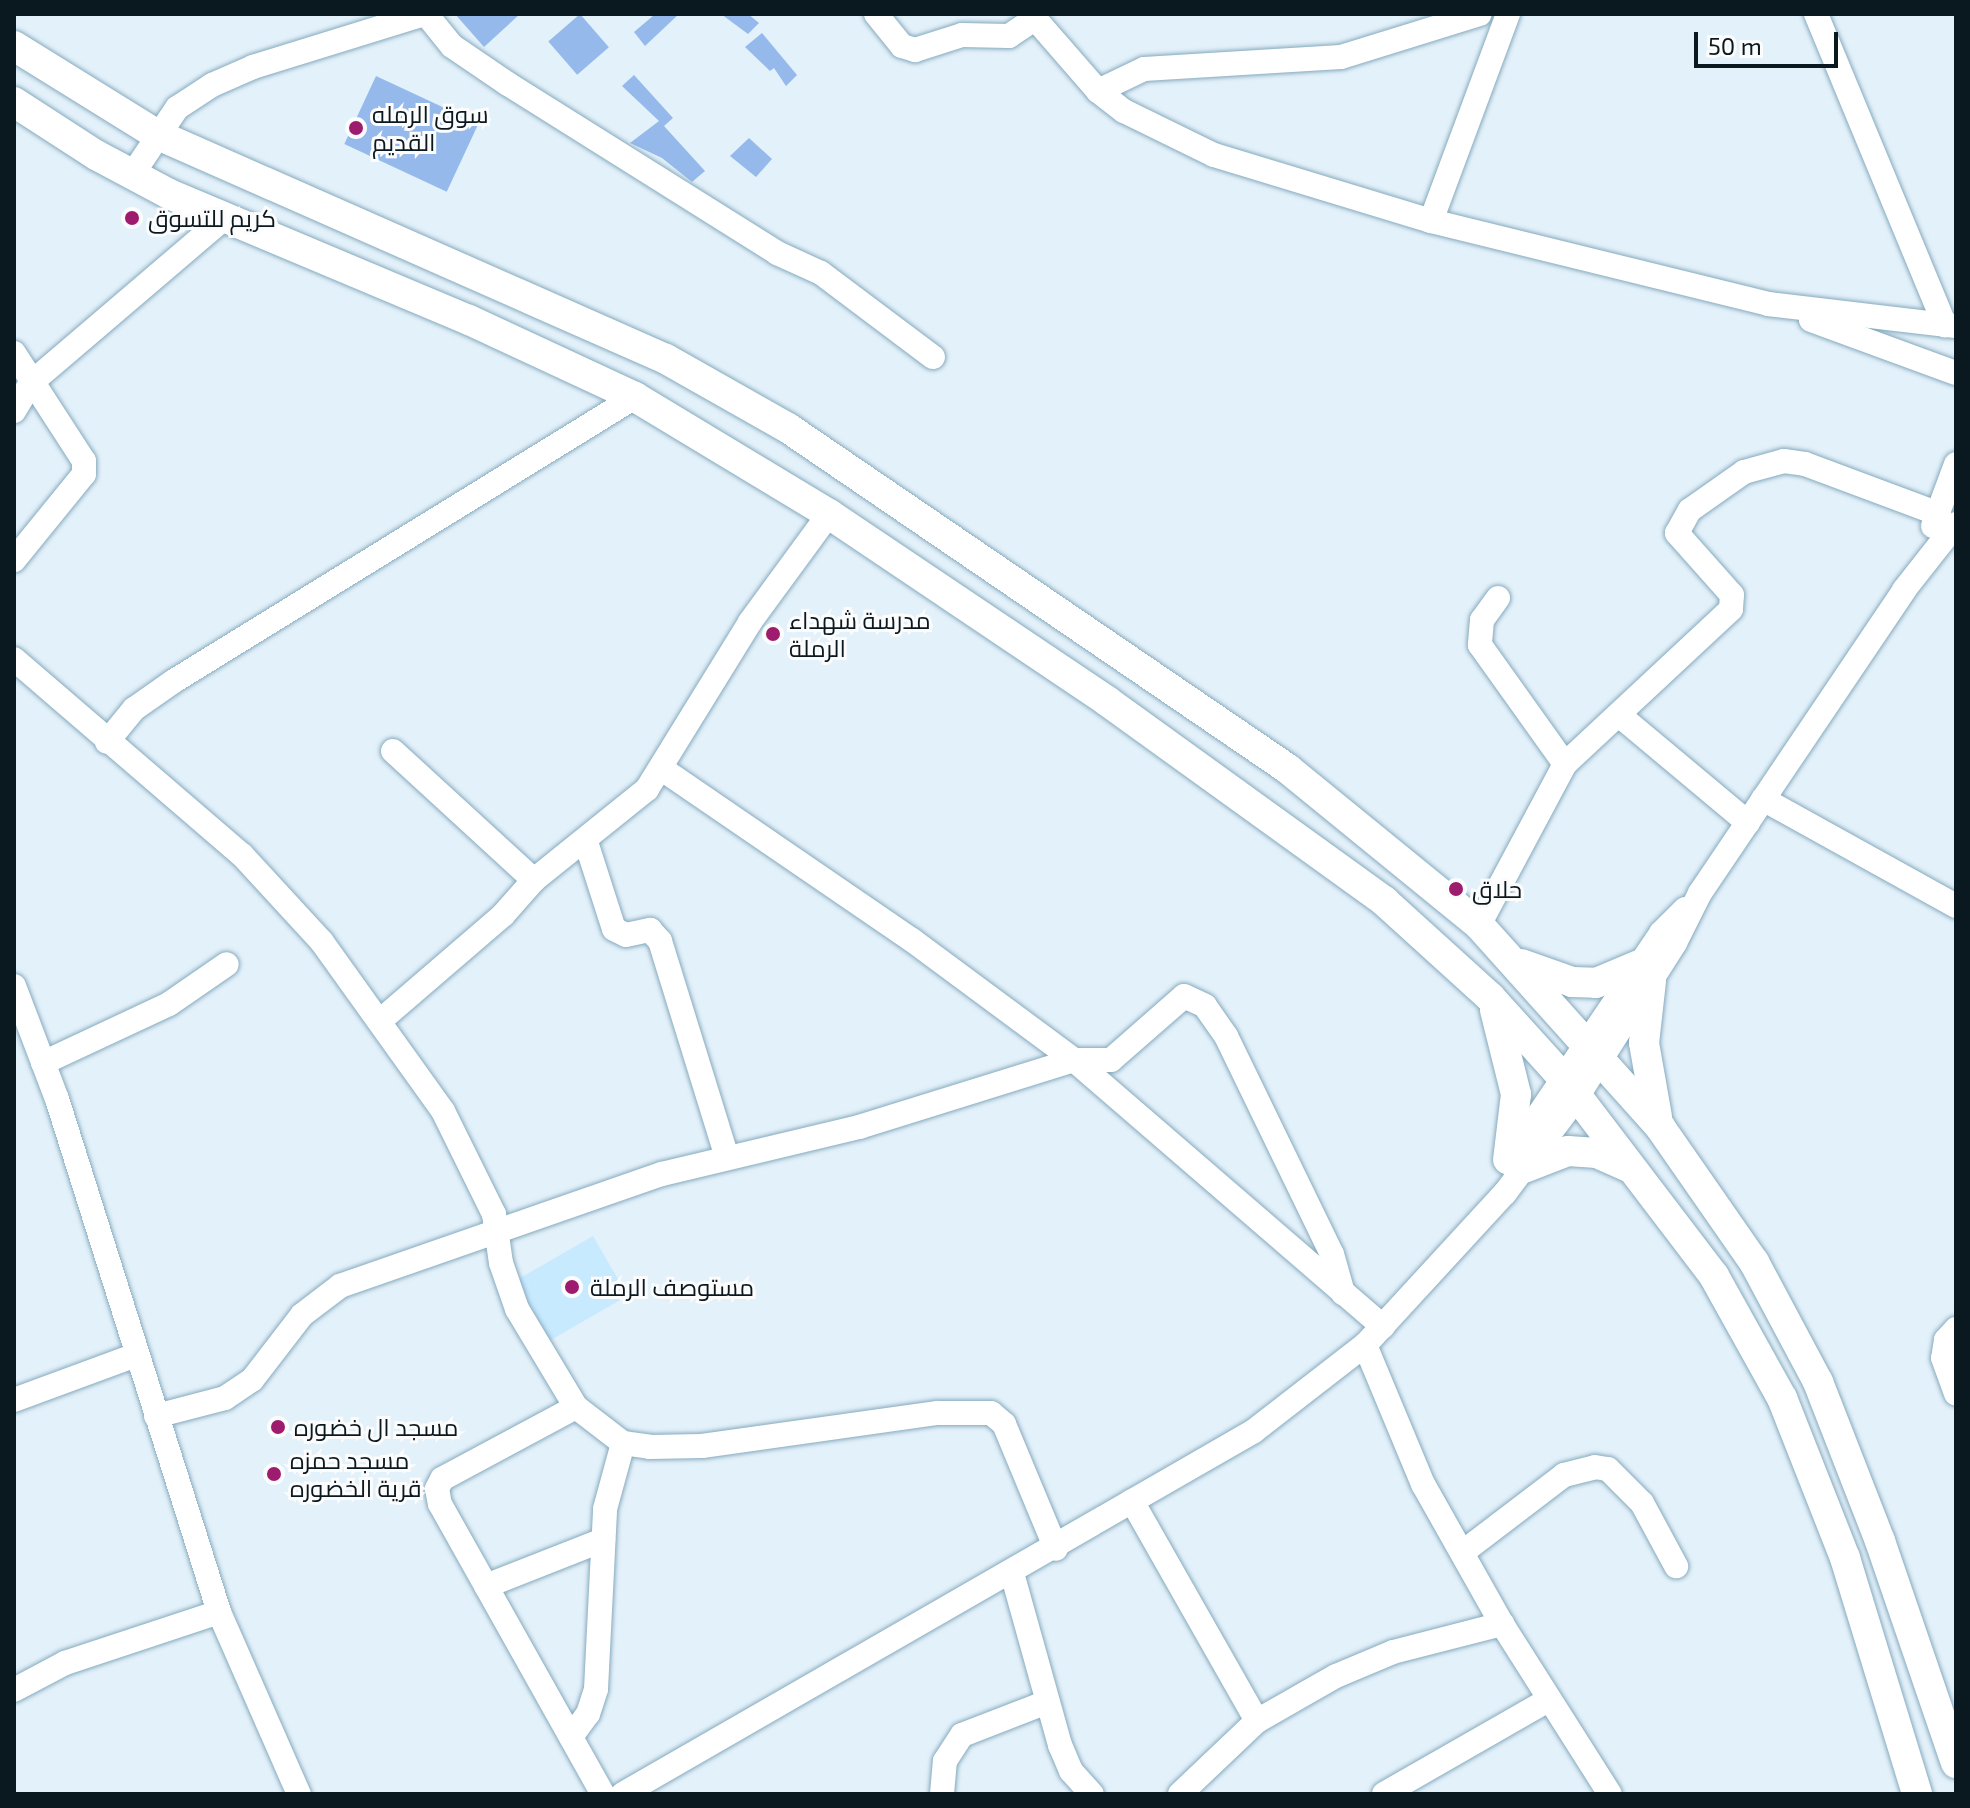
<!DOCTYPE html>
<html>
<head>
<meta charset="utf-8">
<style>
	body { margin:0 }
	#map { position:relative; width:1970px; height:1808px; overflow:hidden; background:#e3f1fa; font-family:"Exo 2",Cairo,sans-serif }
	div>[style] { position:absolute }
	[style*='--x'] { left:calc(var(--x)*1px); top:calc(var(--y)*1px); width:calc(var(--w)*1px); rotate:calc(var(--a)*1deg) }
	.built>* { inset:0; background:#c7eaff; transform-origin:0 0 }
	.building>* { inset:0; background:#95b9eb; transform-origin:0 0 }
	.roads { filter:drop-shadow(0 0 2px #86aabe) drop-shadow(0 0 2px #86aabe) }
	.minor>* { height:24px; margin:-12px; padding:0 12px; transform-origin:12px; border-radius:12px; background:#fff }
	.major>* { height:30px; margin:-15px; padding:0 15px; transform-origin:15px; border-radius:15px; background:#fff }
	.dots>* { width:22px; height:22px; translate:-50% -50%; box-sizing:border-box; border:4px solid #fcfcfc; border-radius:50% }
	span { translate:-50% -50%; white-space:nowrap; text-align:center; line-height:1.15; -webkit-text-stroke:6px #fcfcfc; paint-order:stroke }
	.poi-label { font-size:24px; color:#0a181f }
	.left { translate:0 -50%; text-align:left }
	.frame { position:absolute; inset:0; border:16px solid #0a181f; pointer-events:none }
	.scale { position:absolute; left:1694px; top:32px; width:144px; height:36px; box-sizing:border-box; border:4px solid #0a181f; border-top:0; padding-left:10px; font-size:24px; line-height:28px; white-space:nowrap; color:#0a181f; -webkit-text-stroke:6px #fcfcfc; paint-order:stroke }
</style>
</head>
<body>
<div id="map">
	<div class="built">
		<div style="left:593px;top:1236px;width:69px;height:89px;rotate:60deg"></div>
	</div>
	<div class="building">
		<div style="clip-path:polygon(455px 14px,520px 14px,484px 47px)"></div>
		<div style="left:580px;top:14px;width:44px;height:42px;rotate:49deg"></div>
		<div style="clip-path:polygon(679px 14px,645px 46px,634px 32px,654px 15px)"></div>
		<div style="clip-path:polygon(721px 14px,748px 14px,759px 23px,748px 34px)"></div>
		<div style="clip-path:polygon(762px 33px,797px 75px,786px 86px,774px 68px,770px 71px,745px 47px)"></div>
		<div style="clip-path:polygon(634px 75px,673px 118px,664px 126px,705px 171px,692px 182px,662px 158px,630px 143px,659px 121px,622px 86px)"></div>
		<div style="left:376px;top:76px;width:113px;height:75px;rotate:25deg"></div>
		<div style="clip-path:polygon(749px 138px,772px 159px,756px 177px,730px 156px)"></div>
	</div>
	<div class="roads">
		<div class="minor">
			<div style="--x:426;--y:14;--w:41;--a:50.9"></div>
			<div style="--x:452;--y:46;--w:68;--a:34.2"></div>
			<div style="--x:508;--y:84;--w:318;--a:32.1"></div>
			<div style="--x:777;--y:253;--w:48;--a:24.4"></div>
			<div style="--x:821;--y:273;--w:140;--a:36.9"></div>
			<div style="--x:876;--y:14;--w:41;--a:50.9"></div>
			<div style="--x:902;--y:46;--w:14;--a:17"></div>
			<div style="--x:915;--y:50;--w:49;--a:-17.7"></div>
			<div style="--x:962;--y:35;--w:47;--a:1.2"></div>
			<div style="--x:1009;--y:36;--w:30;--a:-34"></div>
			<div style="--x:1031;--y:14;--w:102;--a:49"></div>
			<div style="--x:1098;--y:91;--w:33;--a:38"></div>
			<div style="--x:1124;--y:111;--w:100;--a:26.1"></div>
			<div style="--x:1214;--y:155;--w:227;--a:16.9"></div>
			<div style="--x:1431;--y:221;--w:347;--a:13.8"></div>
			<div style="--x:1768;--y:304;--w:189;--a:6.7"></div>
			<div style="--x:1816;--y:14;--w:337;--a:67.5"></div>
			<div style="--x:1098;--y:91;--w:51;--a:-25.6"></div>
			<div style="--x:1144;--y:69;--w:197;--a:-3.5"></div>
			<div style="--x:1341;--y:57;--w:145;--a:-17.2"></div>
			<div style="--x:132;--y:175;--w:81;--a:-56.1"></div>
			<div style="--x:177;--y:108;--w:42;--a:-33.3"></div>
			<div style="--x:212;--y:85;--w:45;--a:-23.7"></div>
			<div style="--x:253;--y:67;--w:179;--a:-17.2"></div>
			<div style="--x:1431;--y:221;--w:221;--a:-69.6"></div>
			<div style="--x:1811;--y:320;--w:154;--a:20.1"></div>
			<div style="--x:14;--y:353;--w:129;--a:57.1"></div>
			<div style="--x:84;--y:461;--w:13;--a:90"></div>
			<div style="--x:84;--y:474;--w:111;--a:129.1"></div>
			<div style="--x:14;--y:411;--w:33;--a:-59"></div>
			<div style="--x:31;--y:383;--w:254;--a:-40.5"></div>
			<div style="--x:1933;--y:526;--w:66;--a:-69.6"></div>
			<div style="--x:1498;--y:598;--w:27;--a:126"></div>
			<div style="--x:1482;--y:620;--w:25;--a:95"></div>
			<div style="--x:1480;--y:645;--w:146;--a:54.5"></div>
			<div style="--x:14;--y:659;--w:301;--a:40.7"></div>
			<div style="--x:242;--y:855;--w:118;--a:47.4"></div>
			<div style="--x:322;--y:942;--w:208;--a:54.4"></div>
			<div style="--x:443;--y:1111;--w:115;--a:63.7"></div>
			<div style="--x:494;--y:1214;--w:49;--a:81.9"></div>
			<div style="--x:501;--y:1263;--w:49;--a:70.8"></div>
			<div style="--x:517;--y:1309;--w:114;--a:59"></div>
			<div style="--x:576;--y:1407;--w:59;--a:37.5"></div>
			<div style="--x:623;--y:1443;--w:27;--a:8"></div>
			<div style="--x:650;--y:1447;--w:52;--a:-1.1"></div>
			<div style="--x:702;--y:1446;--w:238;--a:-8"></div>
			<div style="--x:938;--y:1413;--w:53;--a:0"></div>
			<div style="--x:991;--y:1413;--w:17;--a:40"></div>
			<div style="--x:1004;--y:1424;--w:135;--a:67.4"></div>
			<div style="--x:1619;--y:715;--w:168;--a:39.9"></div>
			<div style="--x:107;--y:742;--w:43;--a:-50.7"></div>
			<div style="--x:134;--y:709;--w:49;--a:-35"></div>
			<div style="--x:174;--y:681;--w:541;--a:-31.64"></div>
			<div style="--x:393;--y:751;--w:191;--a:42.5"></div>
			<div style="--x:662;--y:769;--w:303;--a:34.4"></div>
			<div style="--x:912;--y:940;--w:202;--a:36.5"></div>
			<div style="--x:1074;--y:1060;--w:408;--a:40.8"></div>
			<div style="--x:1763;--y:799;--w:221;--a:29"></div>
			<div style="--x:586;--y:842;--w:91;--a:72.2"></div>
			<div style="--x:614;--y:929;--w:13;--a:27"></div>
			<div style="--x:626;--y:935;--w:25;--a:-12"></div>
			<div style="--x:650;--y:930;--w:15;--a:48"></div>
			<div style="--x:660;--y:941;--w:226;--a:72.8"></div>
			<div style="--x:1479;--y:925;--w:183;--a:-61.9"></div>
			<div style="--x:1565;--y:764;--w:227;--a:-43"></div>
			<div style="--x:1731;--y:609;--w:14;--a:-86"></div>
			<div style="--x:1732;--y:595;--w:83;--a:-131.6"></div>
			<div style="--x:1677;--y:533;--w:26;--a:-61"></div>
			<div style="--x:1690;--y:510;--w:66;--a:-35.1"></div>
			<div style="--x:1744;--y:472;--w:41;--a:-15.4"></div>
			<div style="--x:1784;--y:461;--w:21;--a:8"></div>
			<div style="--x:1805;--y:464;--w:143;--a:20.5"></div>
			<div style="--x:14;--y:986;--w:121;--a:69.2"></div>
			<div style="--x:57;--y:1099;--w:538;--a:72.47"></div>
			<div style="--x:219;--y:1612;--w:199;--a:66.3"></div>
			<div style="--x:381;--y:1020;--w:161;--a:-40.7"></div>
			<div style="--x:503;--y:915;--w:47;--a:-48.5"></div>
			<div style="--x:534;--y:880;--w:145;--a:-38.8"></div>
			<div style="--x:647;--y:789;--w:196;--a:-58.3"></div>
			<div style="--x:750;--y:622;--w:134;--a:-53.8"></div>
			<div style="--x:43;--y:1063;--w:139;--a:-25.1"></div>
			<div style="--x:169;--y:1004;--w:70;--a:-34.6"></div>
			<div style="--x:1508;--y:1160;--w:274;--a:-56"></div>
			<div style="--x:1661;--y:933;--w:34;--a:-45"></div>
			<div style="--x:1956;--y:1329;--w:15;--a:132"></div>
			<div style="--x:1946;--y:1340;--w:18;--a:99"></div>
			<div style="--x:1943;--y:1358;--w:38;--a:70"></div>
			<div style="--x:1365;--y:1345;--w:151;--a:67.4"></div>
			<div style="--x:1423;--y:1484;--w:161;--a:60.6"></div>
			<div style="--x:1502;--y:1624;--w:201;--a:57.6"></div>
			<div style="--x:14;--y:1400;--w:130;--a:-20.2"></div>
			<div style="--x:576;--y:1407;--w:152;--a:151.8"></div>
			<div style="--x:442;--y:1479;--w:11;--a:117"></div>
			<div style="--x:437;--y:1489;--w:15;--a:79"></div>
			<div style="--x:440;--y:1504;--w:333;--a:60.7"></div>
			<div style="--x:156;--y:1416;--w:71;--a:-14.6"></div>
			<div style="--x:225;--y:1398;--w:32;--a:-34"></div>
			<div style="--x:252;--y:1380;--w:82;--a:-52.4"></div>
			<div style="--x:302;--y:1315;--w:48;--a:-37.3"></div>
			<div style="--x:340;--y:1286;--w:341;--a:-19.2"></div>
			<div style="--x:662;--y:1174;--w:203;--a:-13.4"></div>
			<div style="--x:859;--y:1127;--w:225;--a:-17.3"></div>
			<div style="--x:1074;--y:1060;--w:37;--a:0"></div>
			<div style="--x:1111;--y:1060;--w:97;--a:-41.2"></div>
			<div style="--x:1184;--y:996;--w:23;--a:25"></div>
			<div style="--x:1205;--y:1006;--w:37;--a:55"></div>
			<div style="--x:1226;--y:1036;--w:242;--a:64.1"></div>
			<div style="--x:1332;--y:1254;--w:41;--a:74.2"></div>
			<div style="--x:1132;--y:1501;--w:253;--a:60.4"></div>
			<div style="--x:1257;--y:1721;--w:91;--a:-29.7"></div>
			<div style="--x:1336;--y:1676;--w:62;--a:-22.8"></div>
			<div style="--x:1393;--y:1652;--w:113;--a:-14.4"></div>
			<div style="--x:1463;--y:1552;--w:127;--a:-37.3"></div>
			<div style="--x:1564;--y:1475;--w:32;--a:-14"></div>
			<div style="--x:1595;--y:1467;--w:13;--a:9"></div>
			<div style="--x:1608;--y:1469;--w:48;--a:45"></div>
			<div style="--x:1642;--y:1503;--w:72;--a:61.6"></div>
			<div style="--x:1012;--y:1573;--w:179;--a:74.4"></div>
			<div style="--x:1060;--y:1745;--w:28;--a:67"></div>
			<div style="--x:1071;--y:1771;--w:31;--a:48"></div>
			<div style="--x:486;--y:1586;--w:126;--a:-21.5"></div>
			<div style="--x:14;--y:1690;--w:58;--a:-27.9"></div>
			<div style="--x:65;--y:1663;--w:162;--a:-18.3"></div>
			<div style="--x:571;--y:1737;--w:29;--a:-54"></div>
			<div style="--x:588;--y:1714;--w:26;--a:-72"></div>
			<div style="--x:596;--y:1689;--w:180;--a:-87.1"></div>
			<div style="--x:605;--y:1509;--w:68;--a:-74.7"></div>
			<div style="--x:623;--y:1794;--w:728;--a:-29.91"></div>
			<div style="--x:1254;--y:1431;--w:140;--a:-37.8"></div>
			<div style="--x:1365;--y:1345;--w:207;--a:-47.4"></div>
			<div style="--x:1505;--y:1193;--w:120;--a:-53.1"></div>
			<div style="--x:1577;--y:1097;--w:183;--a:-57.5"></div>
			<div style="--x:1675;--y:943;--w:56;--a:-63.4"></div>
			<div style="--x:1700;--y:893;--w:365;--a:-56"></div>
			<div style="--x:1904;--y:590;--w:84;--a:-51.8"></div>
			<div style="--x:942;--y:1794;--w:33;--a:-85"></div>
			<div style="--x:945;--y:1761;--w:31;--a:-57"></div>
			<div style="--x:962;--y:1735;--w:91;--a:-21.2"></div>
			<div style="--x:1180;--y:1794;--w:106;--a:-43.5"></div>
			<div style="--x:1384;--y:1794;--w:189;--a:-29.8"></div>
		</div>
		<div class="major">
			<div style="--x:14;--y:46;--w:167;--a:31.8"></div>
			<div style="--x:156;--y:134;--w:557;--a:23.81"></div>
			<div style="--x:666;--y:359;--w:140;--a:29.5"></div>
			<div style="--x:788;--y:428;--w:605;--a:34.29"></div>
			<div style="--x:1288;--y:769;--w:247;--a:39.2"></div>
			<div style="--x:1479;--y:925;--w:271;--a:48.1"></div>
			<div style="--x:1660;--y:1127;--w:165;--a:55.2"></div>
			<div style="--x:1754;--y:1262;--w:136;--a:61.9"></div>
			<div style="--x:1818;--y:1382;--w:171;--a:68.7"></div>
			<div style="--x:1880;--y:1541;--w:235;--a:71.1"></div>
			<div style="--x:14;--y:102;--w:98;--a:32.9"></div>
			<div style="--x:96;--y:155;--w:83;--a:28.1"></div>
			<div style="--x:169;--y:194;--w:325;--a:22.8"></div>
			<div style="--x:469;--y:320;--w:183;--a:24.9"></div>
			<div style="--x:635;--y:397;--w:227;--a:31.1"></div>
			<div style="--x:829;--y:514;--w:335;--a:33.9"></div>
			<div style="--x:1107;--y:701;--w:342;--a:35.8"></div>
			<div style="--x:1384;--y:901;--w:143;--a:42.2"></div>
			<div style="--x:1490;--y:997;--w:110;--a:47.9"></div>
			<div style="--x:1564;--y:1079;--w:248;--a:52.7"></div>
			<div style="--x:1714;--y:1276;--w:140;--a:60.9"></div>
			<div style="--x:1782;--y:1398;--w:172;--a:68.5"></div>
			<div style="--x:1845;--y:1558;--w:247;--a:73"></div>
			<div style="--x:1521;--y:964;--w:54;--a:19.4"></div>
			<div style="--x:1572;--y:982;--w:24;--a:2"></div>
			<div style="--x:1596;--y:983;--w:47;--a:-22.7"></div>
			<div style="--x:1651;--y:981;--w:62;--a:96.4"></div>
			<div style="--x:1644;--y:1043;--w:75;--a:80"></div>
			<div style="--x:1495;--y:1010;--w:87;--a:76"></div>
			<div style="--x:1516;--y:1094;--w:66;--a:96.9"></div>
			<div style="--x:1524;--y:1168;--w:47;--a:-21.1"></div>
			<div style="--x:1568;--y:1151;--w:29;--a:4"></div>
			<div style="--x:1597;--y:1153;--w:37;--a:24"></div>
		</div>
	</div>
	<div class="dots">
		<div style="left:356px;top:128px;background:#9e1c6e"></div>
		<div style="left:132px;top:218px;background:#9e1c6e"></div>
		<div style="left:773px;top:634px;background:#9e1c6e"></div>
		<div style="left:1456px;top:889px;background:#9e1c6e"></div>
		<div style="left:572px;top:1287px;background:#9e1c6e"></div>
		<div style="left:278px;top:1427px;background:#9e1c6e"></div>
		<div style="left:274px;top:1474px;background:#9e1c6e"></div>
	</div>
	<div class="poi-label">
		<span class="left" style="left:372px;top:128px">سوق الرمله<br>القديم</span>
		<span class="left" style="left:148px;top:218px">كريم للتسوق</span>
		<span class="left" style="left:789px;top:634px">مدرسة شهداء<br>الرملة</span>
		<span class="left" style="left:1472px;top:889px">حلاق</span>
		<span class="left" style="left:590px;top:1287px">مستوصف الرملة</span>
		<span class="left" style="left:294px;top:1427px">مسجد ال خضوره</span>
		<span class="left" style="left:290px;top:1474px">مسجد حمزه<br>قرية الخضوره</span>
	</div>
	<div class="frame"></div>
	<div class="scale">50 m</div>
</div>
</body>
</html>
